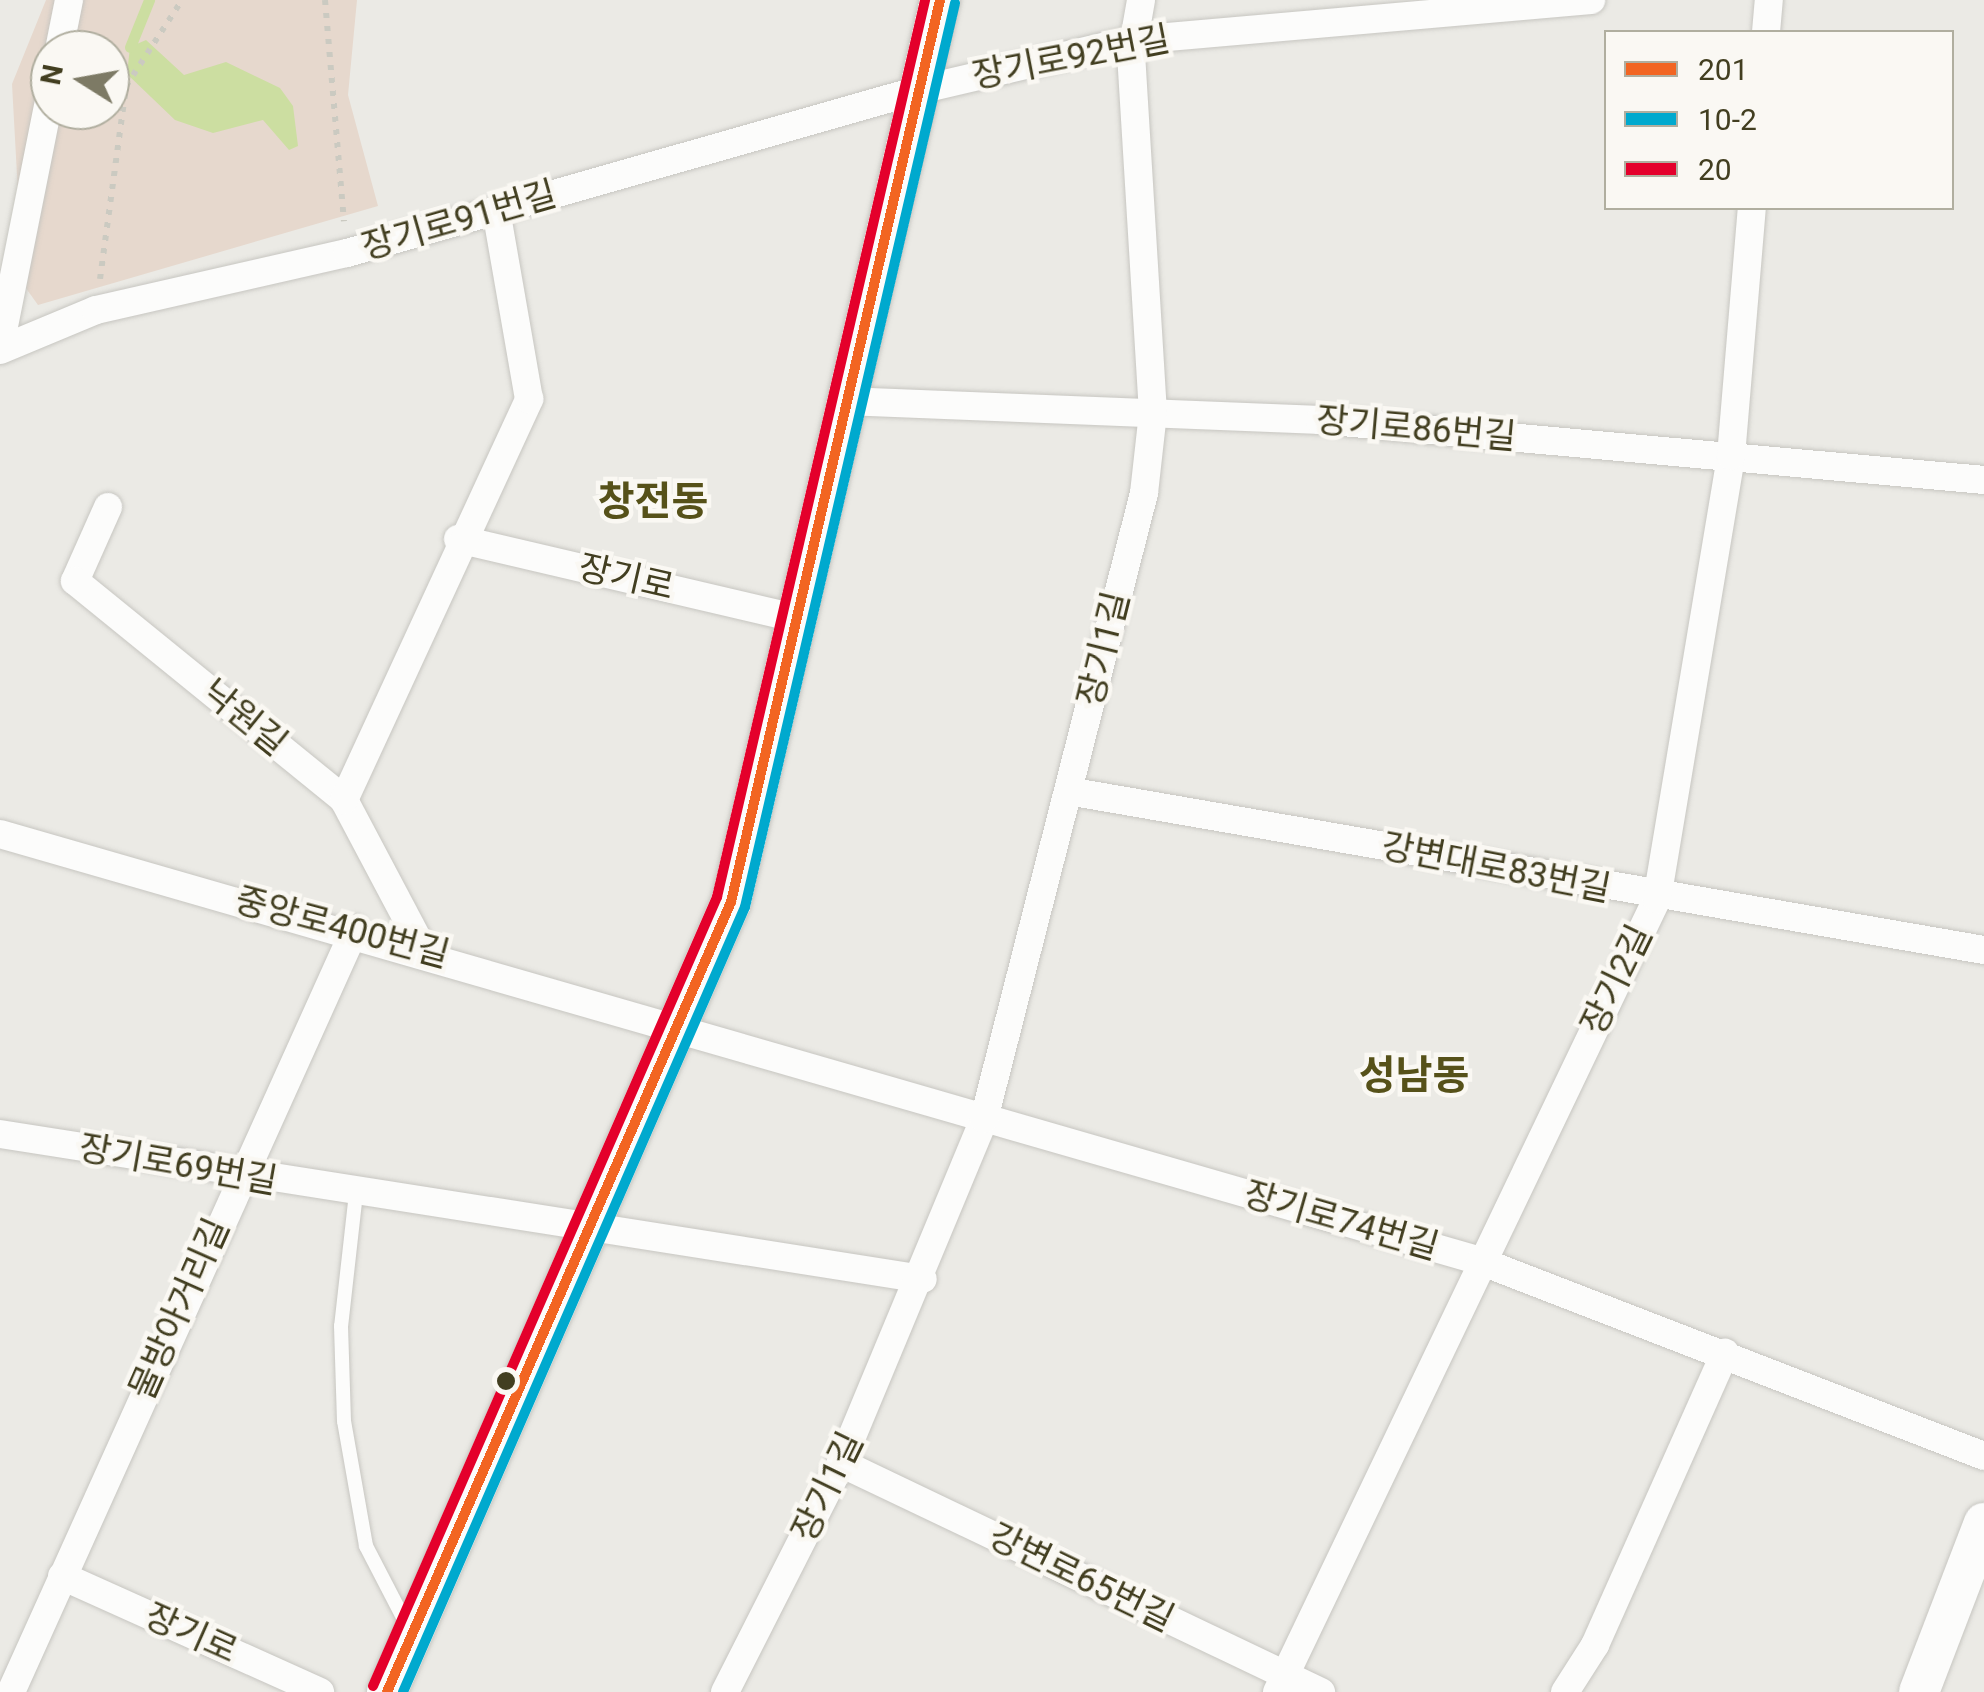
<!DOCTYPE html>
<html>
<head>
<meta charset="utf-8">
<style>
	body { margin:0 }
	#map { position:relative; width:1984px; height:1692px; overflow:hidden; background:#ebeae5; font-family:Roboto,"Noto Sans KR",sans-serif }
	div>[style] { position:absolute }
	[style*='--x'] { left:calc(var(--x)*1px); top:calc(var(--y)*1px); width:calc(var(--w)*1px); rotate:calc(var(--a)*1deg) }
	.green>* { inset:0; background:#e6d8cd }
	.water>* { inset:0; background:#ccdea1 }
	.stream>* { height:11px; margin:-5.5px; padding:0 5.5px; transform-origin:5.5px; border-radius:5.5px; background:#ccdea1 }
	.path>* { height:6px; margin-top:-3px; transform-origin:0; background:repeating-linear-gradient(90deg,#cbcac1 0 5px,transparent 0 13px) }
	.roads { filter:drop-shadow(0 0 2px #c7c6c1) drop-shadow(0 0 2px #c7c6c1) }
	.lane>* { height:14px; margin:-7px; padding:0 7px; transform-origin:7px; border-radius:7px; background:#fcfcfb }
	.street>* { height:28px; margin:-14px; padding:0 14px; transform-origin:14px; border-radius:14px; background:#fcfcfb }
	.secondary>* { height:40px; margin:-20px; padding:0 20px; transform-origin:20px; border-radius:20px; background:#fcfcfb }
	.bus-1>* { height:10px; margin:-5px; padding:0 5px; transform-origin:5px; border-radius:5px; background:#f26522 }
	.bus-2>* { height:10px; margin:-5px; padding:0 5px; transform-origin:5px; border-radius:5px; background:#00a9ce }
	.bus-3>* { height:10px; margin:-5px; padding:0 5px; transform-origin:5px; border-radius:5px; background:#e4002b }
	.dots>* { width:28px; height:28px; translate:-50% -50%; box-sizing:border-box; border:5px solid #faf8f3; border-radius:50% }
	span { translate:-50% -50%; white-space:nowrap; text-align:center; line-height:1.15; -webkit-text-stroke:9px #faf8f3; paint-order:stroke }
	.street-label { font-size:35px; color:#423e20 }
	.quarter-label { font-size:40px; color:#565119; font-weight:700 }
	.legend { position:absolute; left:1604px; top:30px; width:350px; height:180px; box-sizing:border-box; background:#faf8f3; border:2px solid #b0ae9f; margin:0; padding:12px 18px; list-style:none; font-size:30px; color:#423e20 }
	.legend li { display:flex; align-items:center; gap:20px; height:50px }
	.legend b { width:50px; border:2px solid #b0ae9f }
	.north { position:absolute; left:30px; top:30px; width:100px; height:100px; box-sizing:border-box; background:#faf8f3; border:2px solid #b0ae9f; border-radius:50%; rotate:281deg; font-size:28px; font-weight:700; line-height:40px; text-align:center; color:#423e20 }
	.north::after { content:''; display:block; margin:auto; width:35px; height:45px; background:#7d7a65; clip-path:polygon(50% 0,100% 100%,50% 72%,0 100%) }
</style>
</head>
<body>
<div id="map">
	<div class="green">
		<div style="clip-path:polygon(evenodd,46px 0,357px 0,348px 95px,378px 206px,38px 305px,23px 284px,12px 84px,46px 0,50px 50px,110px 50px,110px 110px,50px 110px,50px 50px)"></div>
	</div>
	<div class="water">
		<div style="clip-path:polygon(146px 40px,184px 75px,226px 62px,280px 88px,293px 106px,298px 146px,289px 150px,263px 120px,213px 133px,175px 120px,127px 74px,130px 47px)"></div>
	</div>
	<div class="stream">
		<div style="--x:130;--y:47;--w:51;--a:-68"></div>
	</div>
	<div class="path">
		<div style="--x:325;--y:0;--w:222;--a:85.1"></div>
		<div style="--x:100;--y:279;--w:195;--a:-82.3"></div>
		<div style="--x:126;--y:86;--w:103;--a:-56.9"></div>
	</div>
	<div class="roads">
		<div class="lane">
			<div style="--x:356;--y:1193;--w:134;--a:96.4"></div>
			<div style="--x:341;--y:1326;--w:95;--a:88.2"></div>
			<div style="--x:344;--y:1421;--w:127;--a:80"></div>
			<div style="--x:366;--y:1546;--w:89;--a:62.6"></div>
		</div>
		<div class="street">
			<div style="--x:1766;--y:32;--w:32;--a:-85"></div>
			<div style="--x:59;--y:50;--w:51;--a:-78.7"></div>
			<div style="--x:0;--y:346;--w:255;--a:-78.7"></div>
			<div style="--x:0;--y:350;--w:104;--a:-22.6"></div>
			<div style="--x:96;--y:310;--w:257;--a:-12.8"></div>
			<div style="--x:347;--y:253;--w:595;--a:-15.91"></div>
			<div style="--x:919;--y:90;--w:220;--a:-13.2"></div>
			<div style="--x:1133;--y:40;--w:460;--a:-5"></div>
			<div style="--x:846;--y:401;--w:474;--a:2.3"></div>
			<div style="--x:1320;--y:420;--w:667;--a:5.16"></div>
			<div style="--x:108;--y:507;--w:81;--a:114"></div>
			<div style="--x:75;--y:581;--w:347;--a:39.1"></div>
			<div style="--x:344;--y:800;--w:169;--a:62.1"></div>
			<div style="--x:458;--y:539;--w:346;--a:13.2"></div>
			<div style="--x:1068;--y:791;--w:930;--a:9.85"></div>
			<div style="--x:344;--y:800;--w:442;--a:-65.2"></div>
			<div style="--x:529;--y:399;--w:192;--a:-99.9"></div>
			<div style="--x:0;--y:834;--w:1540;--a:16.09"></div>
			<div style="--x:1480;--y:1261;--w:540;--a:21.15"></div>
			<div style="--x:0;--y:1134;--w:934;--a:8.93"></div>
			<div style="--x:841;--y:1463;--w:532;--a:25.51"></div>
			<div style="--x:62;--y:1576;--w:283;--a:24.2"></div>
			<div style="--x:11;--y:1692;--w:837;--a:-65.73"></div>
			<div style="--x:725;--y:1692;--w:257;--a:-63.1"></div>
			<div style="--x:841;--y:1463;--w:373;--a:-67.4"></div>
			<div style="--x:984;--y:1119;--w:646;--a:-75.66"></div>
			<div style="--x:1144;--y:493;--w:81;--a:-83.6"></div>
			<div style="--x:1153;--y:413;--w:357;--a:-93.5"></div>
			<div style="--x:1131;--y:57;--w:58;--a:-80"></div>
			<div style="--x:1277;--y:1692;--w:879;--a:-64.4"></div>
			<div style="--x:1657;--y:899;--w:449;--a:-80.5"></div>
			<div style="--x:1731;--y:456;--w:249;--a:-85.2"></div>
			<div style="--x:1565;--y:1692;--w:56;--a:-57.4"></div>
			<div style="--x:1595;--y:1645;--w:320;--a:-66"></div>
		</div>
		<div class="secondary">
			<div style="--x:387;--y:1692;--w:862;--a:-66.47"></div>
			<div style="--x:731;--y:902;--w:926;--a:-76.95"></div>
			<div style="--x:1919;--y:1692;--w:181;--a:-69"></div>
		</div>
	</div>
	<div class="bus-1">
		<div style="--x:387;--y:1692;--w:862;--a:-66.47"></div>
		<div style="--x:731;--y:902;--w:926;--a:-76.95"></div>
	</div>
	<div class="bus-2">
		<div style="--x:403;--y:1692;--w:856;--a:-66.46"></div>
		<div style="--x:745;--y:907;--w:928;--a:-76.92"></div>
	</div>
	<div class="bus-3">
		<div style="--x:373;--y:1686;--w:861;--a:-66.44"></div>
		<div style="--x:717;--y:897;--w:921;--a:-76.94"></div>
	</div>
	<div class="dots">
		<div style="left:506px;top:1381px;background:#423e20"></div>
	</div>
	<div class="street-label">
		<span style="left:1071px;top:58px;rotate:-11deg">장기로92번길</span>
		<span style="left:459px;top:221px;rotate:-16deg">장기로91번길</span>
		<span style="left:1416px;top:429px;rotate:5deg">장기로86번길</span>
		<span style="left:626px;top:578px;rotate:13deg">장기로</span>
		<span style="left:1104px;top:649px;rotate:-76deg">장기1길</span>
		<span style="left:244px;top:718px;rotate:39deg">낙원길</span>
		<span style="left:1496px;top:868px;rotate:11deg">강변대로83번길</span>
		<span style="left:342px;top:928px;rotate:15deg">중앙로400번길</span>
		<span style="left:1617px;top:980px;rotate:-64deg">장기2길</span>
		<span style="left:178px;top:1165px;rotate:10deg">장기로69번길</span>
		<span style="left:1341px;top:1221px;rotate:16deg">장기로74번길</span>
		<span style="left:180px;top:1309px;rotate:-66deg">물방아거리길</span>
		<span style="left:828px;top:1487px;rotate:-64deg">장기1길</span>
		<span style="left:1081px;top:1578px;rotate:26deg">강변로65번길</span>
		<span style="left:191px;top:1634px;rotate:24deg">장기로</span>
	</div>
	<div class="quarter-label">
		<span style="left:653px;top:502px">창전동</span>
		<span style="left:1414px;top:1076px">성남동</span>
	</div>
	<ul class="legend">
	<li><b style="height:12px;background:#f26522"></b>201</li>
	<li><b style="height:12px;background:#00a9ce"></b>10-2</li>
	<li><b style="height:12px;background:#e4002b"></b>20</li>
	</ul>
	<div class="north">N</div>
</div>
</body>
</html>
